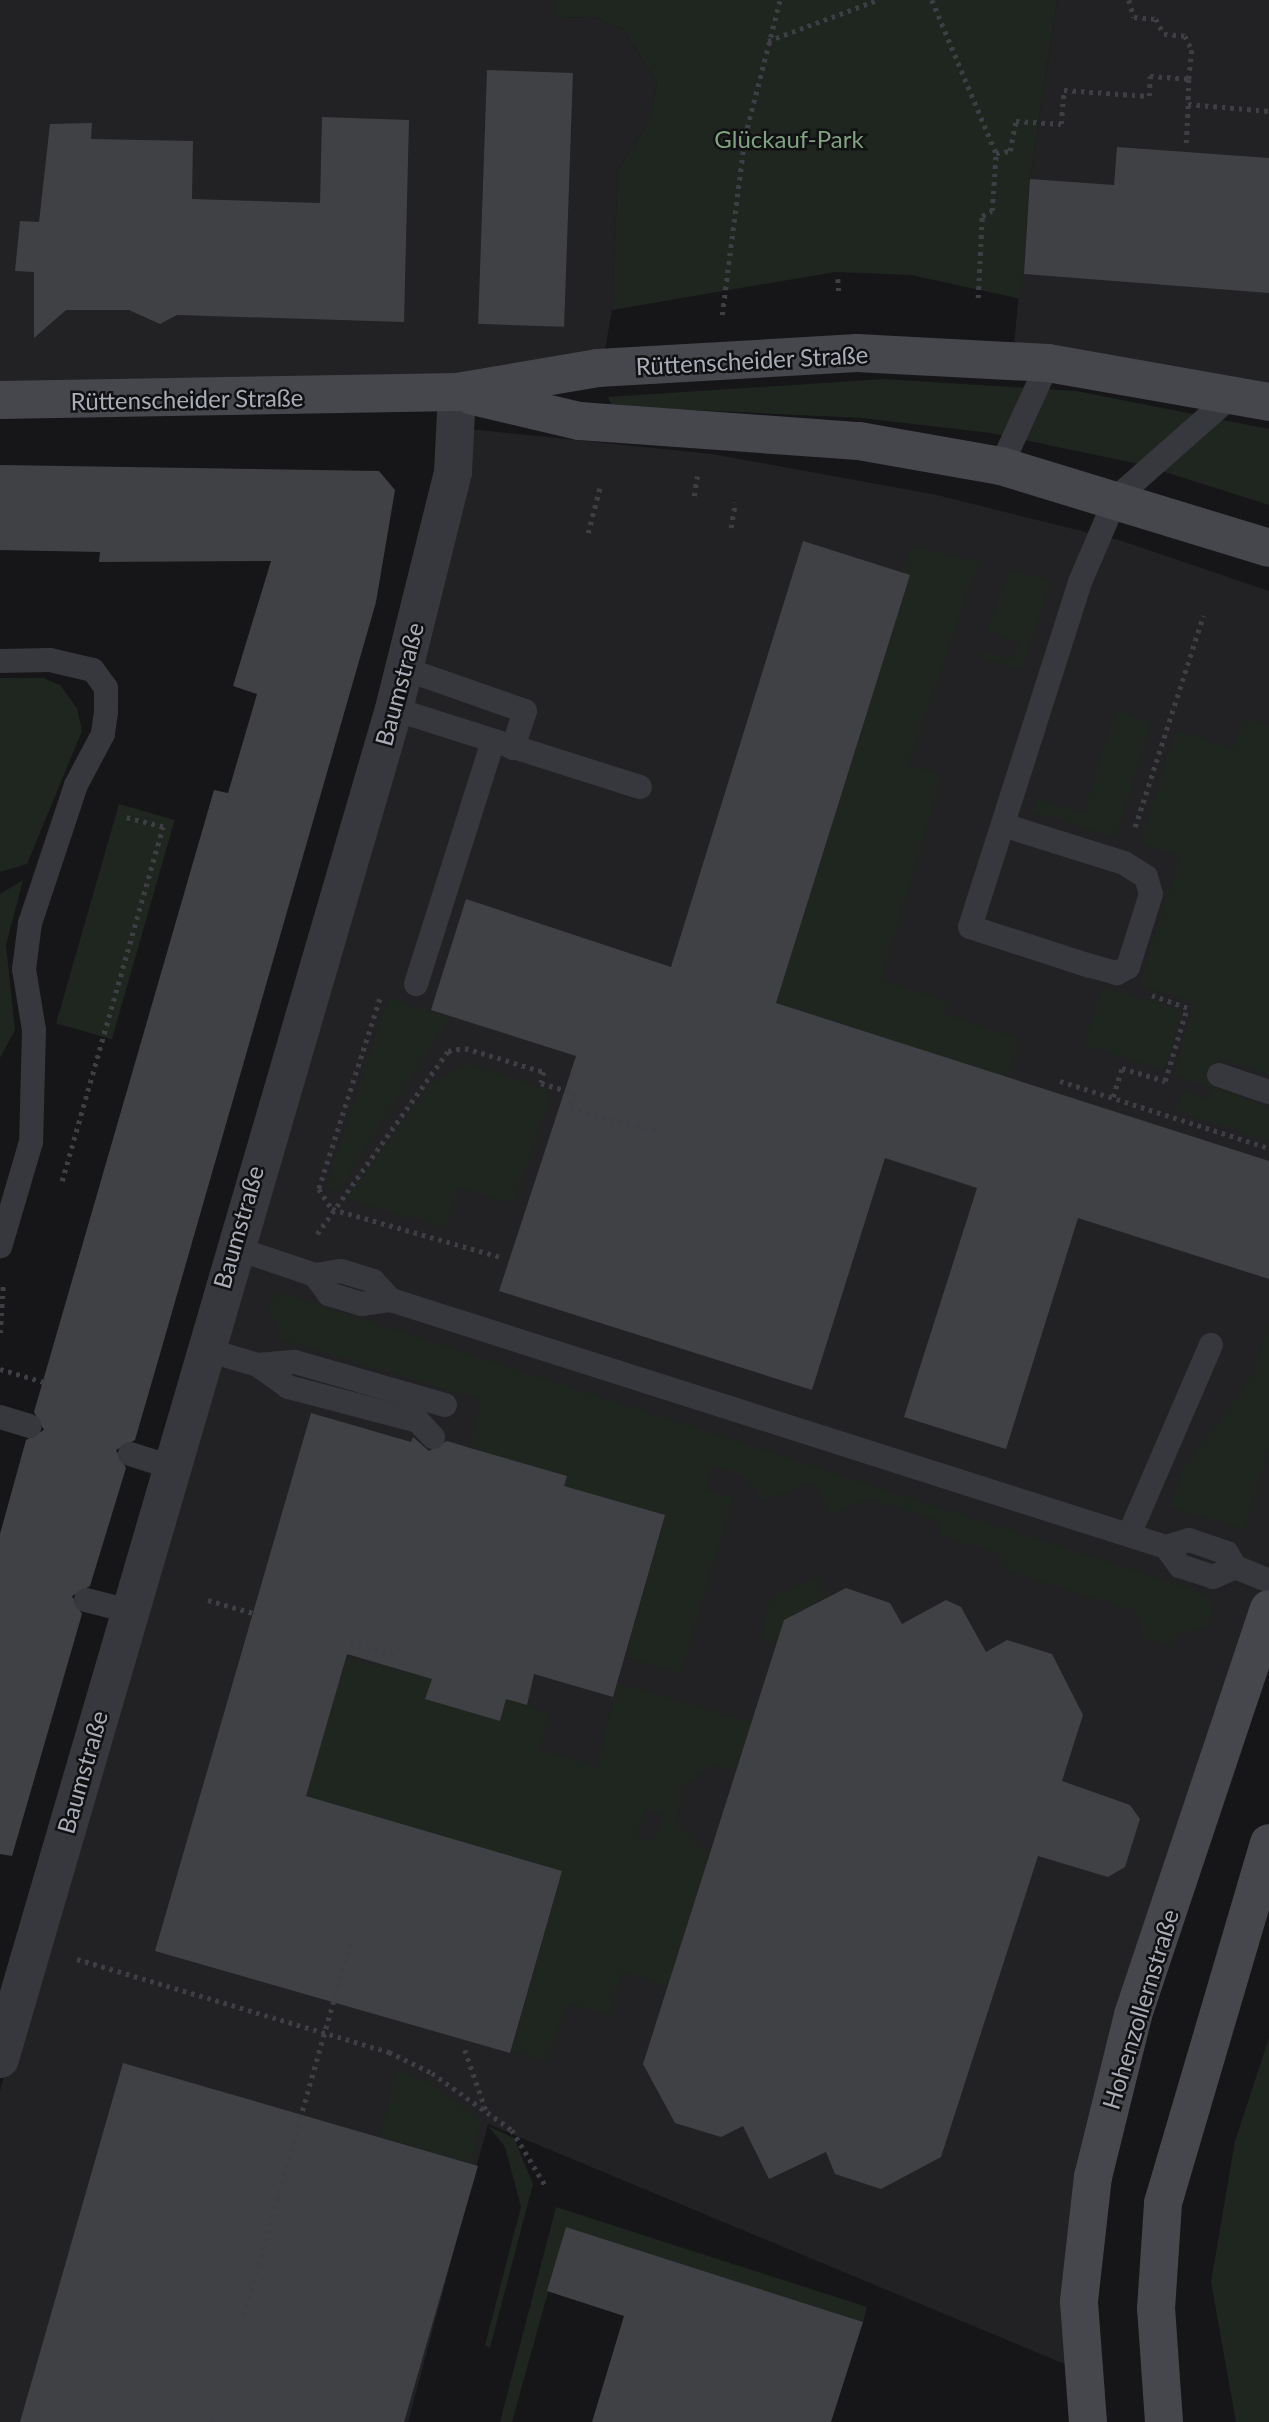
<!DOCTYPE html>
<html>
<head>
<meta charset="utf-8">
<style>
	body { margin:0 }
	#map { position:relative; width:1269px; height:2422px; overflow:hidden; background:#161618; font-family:Lato,sans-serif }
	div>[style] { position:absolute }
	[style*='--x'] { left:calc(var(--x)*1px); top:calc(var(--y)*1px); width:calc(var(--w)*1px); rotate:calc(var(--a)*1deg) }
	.built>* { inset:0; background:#222225 }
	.green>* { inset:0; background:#1e261f; transform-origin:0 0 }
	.building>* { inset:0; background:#404145; transform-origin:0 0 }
	.path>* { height:4.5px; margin-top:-2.25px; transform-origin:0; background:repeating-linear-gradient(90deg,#3d3f44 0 3.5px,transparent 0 8.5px) }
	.lane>* { height:24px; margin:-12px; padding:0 12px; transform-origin:12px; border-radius:12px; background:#37383d }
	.street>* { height:38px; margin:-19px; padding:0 19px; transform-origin:19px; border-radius:19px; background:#37383d }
	.secondary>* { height:38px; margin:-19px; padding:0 19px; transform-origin:19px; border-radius:19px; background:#45474d }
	span { translate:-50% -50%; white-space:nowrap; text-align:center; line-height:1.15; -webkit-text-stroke:5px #111113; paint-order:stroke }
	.park-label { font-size:24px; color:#7fa381 }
	.street-label { font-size:24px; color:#a8adb8 }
</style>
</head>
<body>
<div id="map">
	<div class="built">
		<div style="clip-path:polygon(0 0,555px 0,553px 18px,593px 17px,623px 29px,657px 83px,649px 121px,618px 170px,612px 310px,603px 361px,455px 386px,0 391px)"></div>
		<div style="clip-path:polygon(1057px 0,1269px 0,1269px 386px,1014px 344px,1030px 179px)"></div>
		<div style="clip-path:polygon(470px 429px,712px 454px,937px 495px,1122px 541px,1269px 591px,1269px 1568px,1128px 2016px,1067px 2365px,488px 2124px,408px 2422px,0 2422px,0 2091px,398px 716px)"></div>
	</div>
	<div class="green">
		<div style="clip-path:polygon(555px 0,1057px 0,1030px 179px,1021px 299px,911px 275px,835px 272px,612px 310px,618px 170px,649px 121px,657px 83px,623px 29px,593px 17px,552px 18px)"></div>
		<div style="clip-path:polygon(884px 379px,1076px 391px,1269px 429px,1269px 505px,1143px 465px,991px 433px,861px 418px,612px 406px,608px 397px)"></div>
		<div style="clip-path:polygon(911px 546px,979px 561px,908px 765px,942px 776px,881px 980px,948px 1002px,944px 1014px,1020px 1039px,1007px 1077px,730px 988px,780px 960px)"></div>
		<div style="clip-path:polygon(1010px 570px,1051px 581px,1021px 670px,977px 656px,981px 651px,1014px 659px,1019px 642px,986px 631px)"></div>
		<div style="clip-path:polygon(0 678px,43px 678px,60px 685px,77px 708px,82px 731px,27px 864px,0 872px)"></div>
		<div style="clip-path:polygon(1115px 710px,1151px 722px,1116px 838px,1033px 812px,1037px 799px,1084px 813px)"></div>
		<div style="clip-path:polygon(1243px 717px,1269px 726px,1269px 1074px,1221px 1059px,1212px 1087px,1269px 1107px,1269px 1141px,1175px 1111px,1182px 1091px,1208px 1099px,1212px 1088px,1173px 1075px,1194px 1003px,1139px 985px,1180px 856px,1140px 843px,1176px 730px,1233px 749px)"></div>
		<div style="left:119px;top:804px;width:58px;height:228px;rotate:16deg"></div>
		<div style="clip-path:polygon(23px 880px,6px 945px,15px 1030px,0 1058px,0 894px)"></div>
		<div style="left:1102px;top:986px;width:84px;height:62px;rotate:17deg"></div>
		<div style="clip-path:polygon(388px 998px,450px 1018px,337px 1192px,326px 1188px)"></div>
		<div style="clip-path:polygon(467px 1064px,546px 1089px,550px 1099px,514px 1204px,458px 1187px,445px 1228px,346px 1199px,431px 1084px)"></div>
		<div style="clip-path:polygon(278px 1292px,1206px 1594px,1213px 1606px,1209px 1625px,1180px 1634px,1169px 1646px,1144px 1639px,1136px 1611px,1005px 1571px,995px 1553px,941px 1536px,937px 1520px,866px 1499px,832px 1515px,813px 1482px,764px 1500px,740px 1475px,712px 1466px,706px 1489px,733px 1497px,681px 1673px,625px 1657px,665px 1515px,564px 1487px,566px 1476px,470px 1448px,481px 1400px,282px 1340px,268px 1307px)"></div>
		<div style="clip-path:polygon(1269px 1323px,1269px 1451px,1244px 1529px,1169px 1507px,1183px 1469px,1253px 1374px)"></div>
		<div style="clip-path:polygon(817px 1577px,828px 1597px,784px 1620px,777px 1643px,760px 1639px,771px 1596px)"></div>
		<div style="clip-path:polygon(evenodd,346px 1658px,432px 1679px,426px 1699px,500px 1721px,506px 1699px,549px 1713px,540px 1750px,597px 1766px,617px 1683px,752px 1722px,737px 1769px,709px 1766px,680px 1790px,678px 1825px,709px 1854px,668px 1986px,622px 1972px,609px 2016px,567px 2003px,548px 2061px,511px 2052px,562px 1872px,305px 1797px,346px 1658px,646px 1809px,662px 1814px,654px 1842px,636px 1835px,646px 1809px)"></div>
		<div style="clip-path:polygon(1269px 2038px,1269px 2422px,1236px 2422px,1211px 2282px,1235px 2141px)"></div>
		<div style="clip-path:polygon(396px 2069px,430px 2083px,481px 2120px,472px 2164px,380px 2137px)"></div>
		<div style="clip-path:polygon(488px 2126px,514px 2138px,533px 2184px,490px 2348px,485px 2345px,521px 2207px,505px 2147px)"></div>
		<div style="clip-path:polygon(556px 2207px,867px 2307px,863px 2322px,566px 2227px,512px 2422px,500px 2422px)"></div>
	</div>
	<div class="building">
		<div style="left:487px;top:70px;width:86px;height:254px;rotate:2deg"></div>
		<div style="clip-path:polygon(322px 117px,409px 120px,404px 322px,177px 315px,160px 324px,129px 310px,66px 310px,34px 338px,34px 272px,15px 271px,20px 221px,39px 222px,50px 124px,92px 123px,91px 139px,193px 141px,192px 199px,320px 203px)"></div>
		<div style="clip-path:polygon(1117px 147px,1269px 158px,1269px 293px,1024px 274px,1030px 179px,1114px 185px)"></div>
		<div style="clip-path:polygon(0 465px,379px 471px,395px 490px,376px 602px,162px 1347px,135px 1440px,116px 1450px,126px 1468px,90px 1586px,72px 1596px,82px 1614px,12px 1856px,0 1854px,0 1534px,26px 1440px,44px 1430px,34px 1412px,214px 790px,228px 793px,257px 694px,233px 686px,271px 561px,99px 562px,100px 552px,0 550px)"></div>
		<div style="clip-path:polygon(803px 541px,910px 575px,776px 1003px,1269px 1161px,1269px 1279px,1078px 1218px,1006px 1449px,904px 1417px,977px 1188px,885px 1158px,812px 1390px,499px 1291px,576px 1056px,431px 1010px,466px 899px,671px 967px)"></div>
		<div style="clip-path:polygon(311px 1413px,411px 1442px,413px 1437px,429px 1451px,447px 1441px,470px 1448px,567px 1476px,564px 1486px,665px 1515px,613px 1697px,534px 1674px,527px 1705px,506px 1699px,500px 1721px,425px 1699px,432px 1679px,347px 1654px,306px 1796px,562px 1871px,510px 2053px,155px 1951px)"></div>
		<div style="clip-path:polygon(846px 1588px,890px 1603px,902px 1624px,946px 1600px,961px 1607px,986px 1652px,1007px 1640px,1052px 1654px,1083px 1715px,1062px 1781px,1130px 1805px,1140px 1819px,1125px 1867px,1108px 1877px,1038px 1856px,941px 2157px,881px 2189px,835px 2174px,826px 2152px,769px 2179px,743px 2126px,721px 2137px,675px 2123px,643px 2064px,784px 1620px)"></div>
		<div style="clip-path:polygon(123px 2063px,478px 2166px,404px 2422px,20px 2422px)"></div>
		<div style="clip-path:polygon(566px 2227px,863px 2322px,831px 2422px,592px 2422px,624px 2316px,547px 2291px)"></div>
	</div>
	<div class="path">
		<div style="--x:932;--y:0;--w:166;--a:67.3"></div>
		<div style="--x:1129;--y:0;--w:18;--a:74"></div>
		<div style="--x:1134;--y:17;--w:22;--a:5"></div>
		<div style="--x:1156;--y:19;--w:17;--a:62"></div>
		<div style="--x:1164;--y:34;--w:21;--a:5"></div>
		<div style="--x:1185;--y:36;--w:16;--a:63"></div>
		<div style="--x:1192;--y:50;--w:29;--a:96"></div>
		<div style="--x:768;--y:41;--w:116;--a:-20.6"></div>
		<div style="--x:1186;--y:143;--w:39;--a:-87"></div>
		<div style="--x:838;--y:279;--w:16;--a:86"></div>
		<div style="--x:978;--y:298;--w:82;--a:-87.2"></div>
		<div style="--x:982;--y:216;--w:11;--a:-27"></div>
		<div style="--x:992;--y:211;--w:58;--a:-86.1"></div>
		<div style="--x:996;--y:153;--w:14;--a:-8"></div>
		<div style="--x:1010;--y:151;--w:31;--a:-79"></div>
		<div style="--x:1016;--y:121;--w:45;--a:3.8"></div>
		<div style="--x:1061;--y:124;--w:34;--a:-85"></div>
		<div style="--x:1064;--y:90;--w:85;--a:4"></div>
		<div style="--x:1149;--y:96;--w:20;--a:-87"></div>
		<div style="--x:1150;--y:76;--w:39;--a:4"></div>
		<div style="--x:1189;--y:79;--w:25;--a:92"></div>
		<div style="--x:1188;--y:104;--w:81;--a:4.9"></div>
		<div style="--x:722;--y:315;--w:180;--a:-82.7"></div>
		<div style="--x:745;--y:136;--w:140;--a:-75.6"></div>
		<div style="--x:694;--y:496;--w:20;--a:-81"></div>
		<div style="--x:731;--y:528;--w:26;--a:-81"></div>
		<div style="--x:588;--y:533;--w:48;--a:-75.4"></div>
		<div style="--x:1135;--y:827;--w:222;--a:-72.1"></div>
		<div style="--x:380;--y:999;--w:200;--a:107.8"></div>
		<div style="--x:319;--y:1189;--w:24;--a:57"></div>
		<div style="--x:332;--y:1209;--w:175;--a:15.9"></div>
		<div style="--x:1060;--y:1081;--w:219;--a:17.8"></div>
		<div style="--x:1113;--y:1097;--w:30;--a:-73"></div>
		<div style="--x:1122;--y:1068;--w:45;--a:16.8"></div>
		<div style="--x:1165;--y:1081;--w:76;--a:-73.2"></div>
		<div style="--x:1187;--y:1008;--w:37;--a:-161"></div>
		<div style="--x:62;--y:1181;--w:368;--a:-74.1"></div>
		<div style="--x:163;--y:827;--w:40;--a:-165.6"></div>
		<div style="--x:317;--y:1234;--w:225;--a:-54.4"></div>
		<div style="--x:448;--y:1051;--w:17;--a:-10"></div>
		<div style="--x:465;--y:1048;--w:83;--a:16.9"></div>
		<div style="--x:544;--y:1072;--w:11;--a:105"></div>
		<div style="--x:541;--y:1083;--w:34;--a:17"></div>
		<div style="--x:574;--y:1093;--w:16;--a:105"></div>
		<div style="--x:570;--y:1108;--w:90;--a:14.8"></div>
		<div style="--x:0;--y:1333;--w:47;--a:-86.3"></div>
		<div style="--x:0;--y:1369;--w:46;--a:16.5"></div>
		<div style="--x:208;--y:1600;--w:47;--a:16.1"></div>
		<div style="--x:350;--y:1643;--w:51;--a:15.9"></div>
		<div style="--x:77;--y:1959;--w:326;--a:16.6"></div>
		<div style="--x:389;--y:2052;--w:48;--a:26"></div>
		<div style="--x:432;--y:2073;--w:98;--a:35.5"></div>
		<div style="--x:512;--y:2130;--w:64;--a:59"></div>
		<div style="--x:465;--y:2050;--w:67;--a:70.8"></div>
		<div style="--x:244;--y:2315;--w:387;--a:-74.1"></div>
		<div style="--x:212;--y:2422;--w:9;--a:-77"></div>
	</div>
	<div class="lane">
		<div style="--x:1001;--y:466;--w:113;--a:-65.5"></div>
		<div style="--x:0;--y:661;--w:50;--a:-1.1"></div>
		<div style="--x:50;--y:660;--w:44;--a:13.1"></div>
		<div style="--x:93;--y:670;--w:22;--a:54"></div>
		<div style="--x:106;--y:688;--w:24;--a:90"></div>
		<div style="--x:106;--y:712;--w:22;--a:98"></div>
		<div style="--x:103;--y:734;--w:58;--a:117.9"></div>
		<div style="--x:76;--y:785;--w:145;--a:108.4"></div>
		<div style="--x:30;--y:923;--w:46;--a:97.4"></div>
		<div style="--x:24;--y:969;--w:62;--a:80.7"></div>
		<div style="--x:34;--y:1030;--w:112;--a:91.5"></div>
		<div style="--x:31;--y:1142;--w:109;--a:106.4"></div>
		<div style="--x:405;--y:669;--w:127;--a:19.3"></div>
		<div style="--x:525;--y:711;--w:39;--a:108"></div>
		<div style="--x:394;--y:709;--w:258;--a:17.6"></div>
		<div style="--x:1003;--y:825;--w:127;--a:17.4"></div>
		<div style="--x:1124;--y:863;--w:26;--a:32"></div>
		<div style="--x:1146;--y:877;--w:18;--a:74"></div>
		<div style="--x:1151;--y:894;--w:77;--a:107.5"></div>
		<div style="--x:1128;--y:967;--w:13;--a:151"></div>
		<div style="--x:1117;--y:973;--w:28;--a:-165"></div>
		<div style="--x:1090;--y:966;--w:126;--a:-162"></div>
		<div style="--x:970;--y:927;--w:362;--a:-72.3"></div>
		<div style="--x:1080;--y:582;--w:91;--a:-66.8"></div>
		<div style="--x:1116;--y:498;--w:159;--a:-41.4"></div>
		<div style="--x:416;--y:984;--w:255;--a:-72.4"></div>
		<div style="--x:1219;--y:1075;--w:53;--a:18.8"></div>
		<div style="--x:232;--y:1247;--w:88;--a:18.6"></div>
		<div style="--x:315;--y:1275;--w:26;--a:-9"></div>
		<div style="--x:341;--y:1271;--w:34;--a:17"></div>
		<div style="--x:373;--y:1281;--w:26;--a:47"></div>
		<div style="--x:315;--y:1275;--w:24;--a:54"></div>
		<div style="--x:329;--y:1294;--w:34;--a:17"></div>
		<div style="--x:362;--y:1304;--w:29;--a:-8"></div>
		<div style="--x:391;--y:1300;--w:813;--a:17.68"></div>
		<div style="--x:1166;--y:1547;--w:24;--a:-17"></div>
		<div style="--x:1189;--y:1540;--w:40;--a:18.9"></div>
		<div style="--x:1227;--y:1553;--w:16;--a:60"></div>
		<div style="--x:1235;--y:1567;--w:37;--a:22"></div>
		<div style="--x:204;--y:1349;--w:56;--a:16.5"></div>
		<div style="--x:258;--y:1365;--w:37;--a:36"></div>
		<div style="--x:288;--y:1387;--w:134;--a:14.7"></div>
		<div style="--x:418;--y:1421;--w:22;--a:47"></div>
		<div style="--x:258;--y:1365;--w:37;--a:-5"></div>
		<div style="--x:295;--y:1362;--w:156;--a:16"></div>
		<div style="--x:0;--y:1417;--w:31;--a:17"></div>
		<div style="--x:130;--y:1454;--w:43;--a:17.6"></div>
		<div style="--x:1129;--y:1535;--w:207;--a:-66.7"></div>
		<div style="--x:1166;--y:1547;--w:24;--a:54"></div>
		<div style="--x:1180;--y:1566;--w:35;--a:18"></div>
		<div style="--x:1213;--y:1577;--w:24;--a:-24"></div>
		<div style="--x:86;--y:1600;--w:44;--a:14.3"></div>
	</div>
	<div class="street">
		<div style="--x:0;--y:2059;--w:1406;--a:-73.73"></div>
		<div style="--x:394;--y:709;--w:244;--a:-76"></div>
		<div style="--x:453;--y:472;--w:80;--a:-87.1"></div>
	</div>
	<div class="secondary">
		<div style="--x:473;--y:396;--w:109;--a:13.3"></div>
		<div style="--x:579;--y:421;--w:281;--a:4.1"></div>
		<div style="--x:859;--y:441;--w:144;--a:10"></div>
		<div style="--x:1001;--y:466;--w:280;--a:17"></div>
		<div style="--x:0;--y:400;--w:457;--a:-1"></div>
		<div style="--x:457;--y:392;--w:143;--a:-9.7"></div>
		<div style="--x:598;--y:368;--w:259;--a:-3.3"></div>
		<div style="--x:857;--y:353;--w:191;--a:3"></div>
		<div style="--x:1048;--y:363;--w:224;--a:10"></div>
		<div style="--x:1088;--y:2422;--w:121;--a:-94.3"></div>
		<div style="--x:1079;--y:2301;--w:125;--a:-83.6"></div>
		<div style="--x:1093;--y:2177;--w:167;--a:-76.1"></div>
		<div style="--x:1133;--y:2015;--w:428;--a:-71.5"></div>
		<div style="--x:1164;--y:2422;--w:113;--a:-94"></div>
		<div style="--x:1156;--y:2309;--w:106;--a:-86.2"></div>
		<div style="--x:1163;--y:2203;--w:375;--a:-73.6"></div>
	</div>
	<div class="park-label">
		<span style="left:789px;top:139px">Glückauf-Park</span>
	</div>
	<div class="street-label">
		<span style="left:752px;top:360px;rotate:-3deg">Rüttenscheider Straße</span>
		<span style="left:187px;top:399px;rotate:-1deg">Rüttenscheider Straße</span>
		<span style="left:399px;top:684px;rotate:-75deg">Baumstraße</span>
		<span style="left:238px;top:1227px;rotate:-74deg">Baumstraße</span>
		<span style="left:82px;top:1772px;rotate:-74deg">Baumstraße</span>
		<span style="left:1140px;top:2009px;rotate:-73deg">Hohenzollernstraße</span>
	</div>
</div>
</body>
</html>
